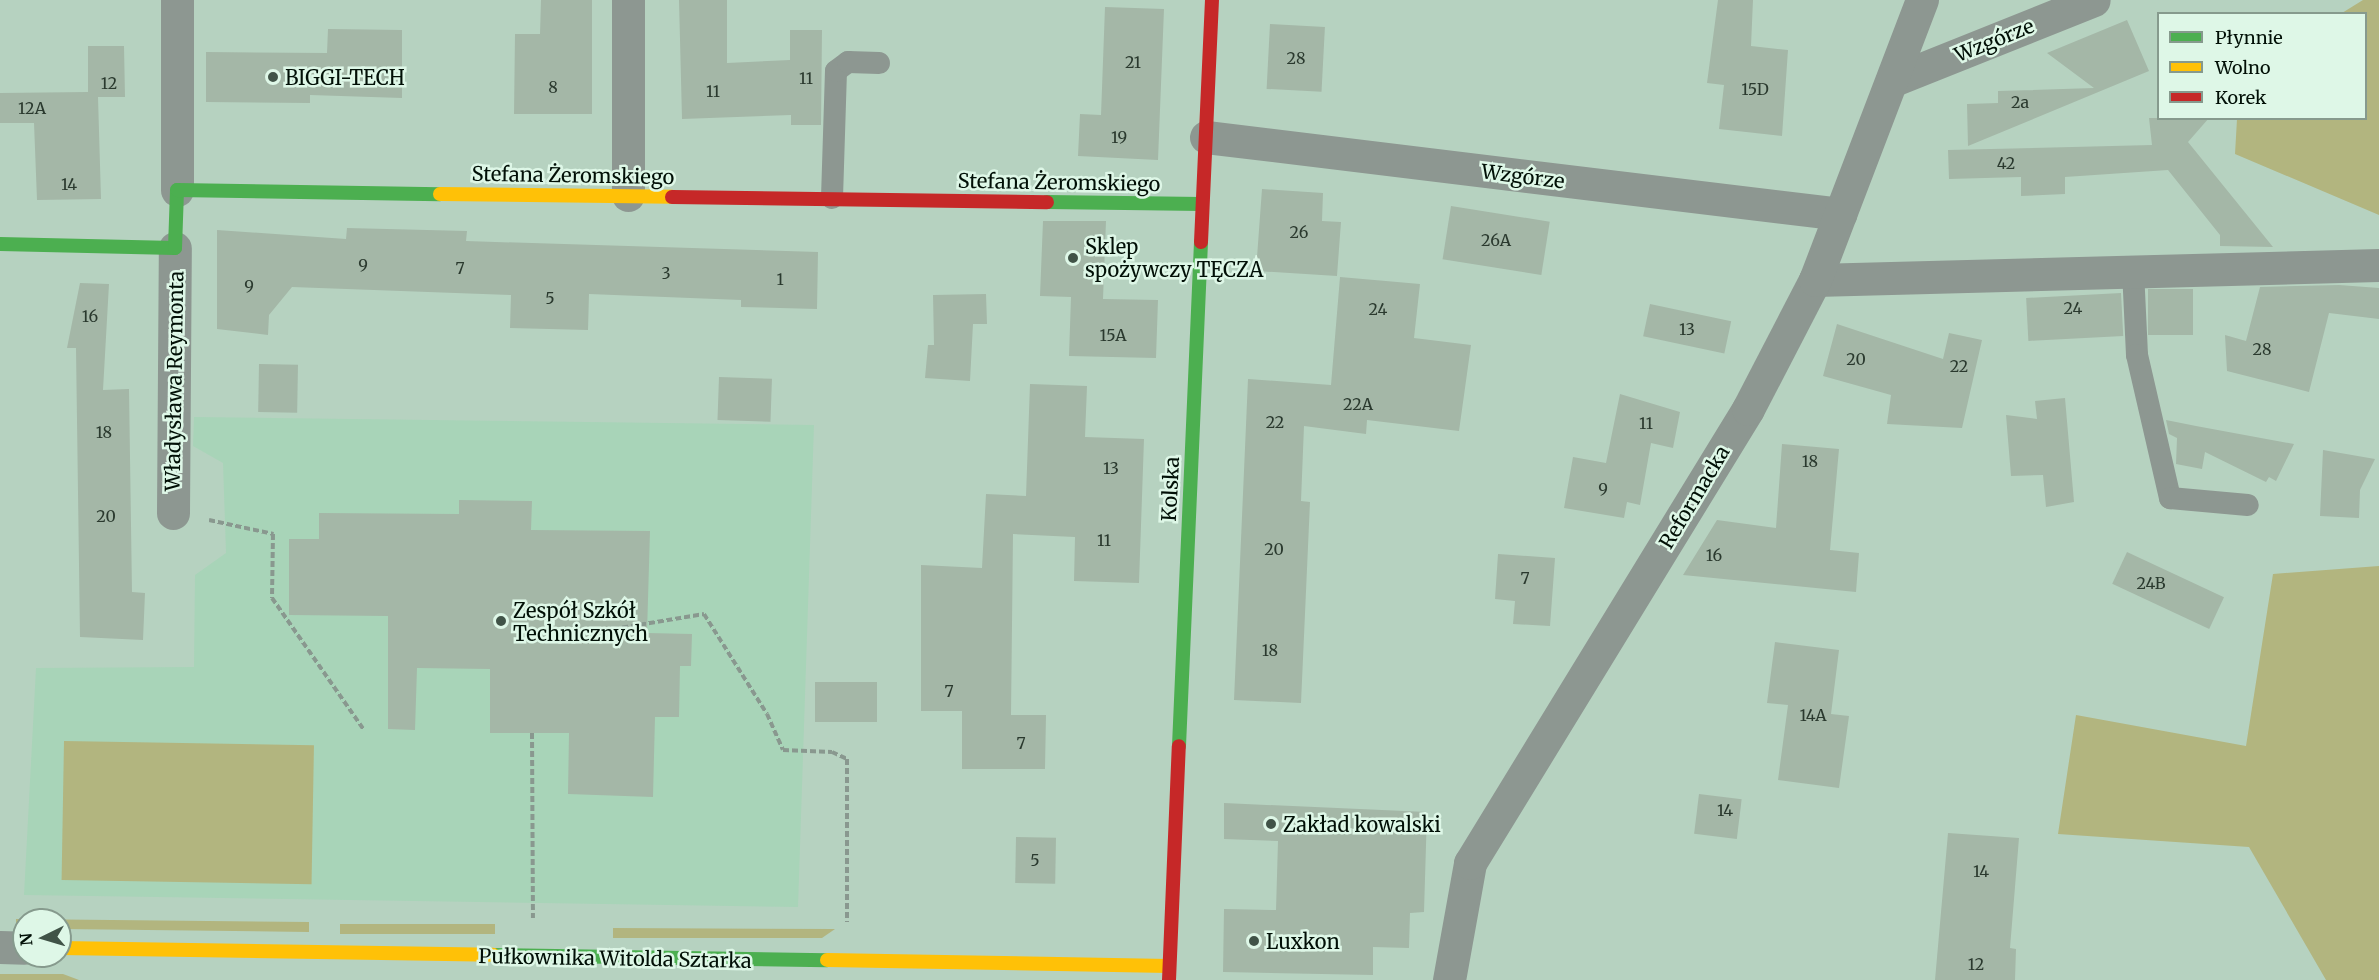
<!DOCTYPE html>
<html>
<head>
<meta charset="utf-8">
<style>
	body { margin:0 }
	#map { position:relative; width:2379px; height:980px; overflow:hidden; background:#b6d2c0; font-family:Merriweather,serif }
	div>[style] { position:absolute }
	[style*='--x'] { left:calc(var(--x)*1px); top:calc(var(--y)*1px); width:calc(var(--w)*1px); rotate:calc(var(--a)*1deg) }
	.built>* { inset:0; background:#a8d4b8 }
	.green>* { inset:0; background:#b2b57f; transform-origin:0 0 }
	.building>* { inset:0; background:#a4b7a7; transform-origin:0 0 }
	.path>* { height:4px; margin-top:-2px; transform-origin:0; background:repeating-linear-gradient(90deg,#89988f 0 6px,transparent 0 9px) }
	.lane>* { height:22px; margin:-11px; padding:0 11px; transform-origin:11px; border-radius:11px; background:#8d9791 }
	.street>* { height:33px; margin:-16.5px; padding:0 16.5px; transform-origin:16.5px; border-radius:16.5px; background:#8d9791 }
	.fast>* { height:14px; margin:-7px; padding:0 7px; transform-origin:7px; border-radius:7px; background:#4caf50 }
	.slow>* { height:14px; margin:-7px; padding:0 7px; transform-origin:7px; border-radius:7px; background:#ffc107 }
	.jam>* { height:14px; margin:-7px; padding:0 7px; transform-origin:7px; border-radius:7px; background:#c62828 }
	.dots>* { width:16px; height:16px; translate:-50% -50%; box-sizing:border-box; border:3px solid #def7e7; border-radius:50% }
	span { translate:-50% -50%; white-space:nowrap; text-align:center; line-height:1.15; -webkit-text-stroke:5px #def7e7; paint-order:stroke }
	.number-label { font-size:16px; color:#2a392e }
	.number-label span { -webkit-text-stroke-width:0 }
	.street-label { font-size:20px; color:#010f06 }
	.poi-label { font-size:20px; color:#010f06 }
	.left { translate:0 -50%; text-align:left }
	.legend { position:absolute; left:2157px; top:12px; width:210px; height:108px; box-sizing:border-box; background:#def7e7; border:2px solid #869a8d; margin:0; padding:8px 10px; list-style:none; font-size:18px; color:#010f06 }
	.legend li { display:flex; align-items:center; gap:12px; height:30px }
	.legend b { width:30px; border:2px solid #869a8d }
	.north { position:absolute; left:12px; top:908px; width:60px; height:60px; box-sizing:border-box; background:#def7e7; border:2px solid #869a8d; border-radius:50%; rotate:265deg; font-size:16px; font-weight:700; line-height:24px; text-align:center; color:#010f06 }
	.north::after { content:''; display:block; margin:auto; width:21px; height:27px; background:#405347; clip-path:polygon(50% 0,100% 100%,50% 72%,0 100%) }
</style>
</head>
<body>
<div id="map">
	<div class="built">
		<div style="clip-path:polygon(194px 417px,814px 425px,798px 907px,24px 895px,36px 668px,194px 667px,195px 575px,226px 553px,223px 463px,193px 446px)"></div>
	</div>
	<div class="green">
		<div style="clip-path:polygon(2363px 0,2379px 0,2379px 215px,2235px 154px,2237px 119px,2366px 118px,2366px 14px,2342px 13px)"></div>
		<div style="clip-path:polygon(2379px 566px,2379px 980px,2326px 980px,2249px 847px,2058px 834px,2076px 715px,2246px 746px,2273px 574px)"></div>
		<div style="left:64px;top:741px;width:250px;height:139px;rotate:1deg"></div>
		<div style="clip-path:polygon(16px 919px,309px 922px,309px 932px,60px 929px,60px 920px,24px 920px,24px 929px,16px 929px)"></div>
		<div style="left:340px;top:924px;width:155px;height:10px"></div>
		<div style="clip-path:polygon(613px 928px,835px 929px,822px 938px,613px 938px)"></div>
		<div style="clip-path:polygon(0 974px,63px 974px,79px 980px,0 980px)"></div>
	</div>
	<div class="building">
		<div style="clip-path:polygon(541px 0,592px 0,592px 114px,514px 114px,515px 34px,540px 34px)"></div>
		<div style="clip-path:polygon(679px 0,727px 0,727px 63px,790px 60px,790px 30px,822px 30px,821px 125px,791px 125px,791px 115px,682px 119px)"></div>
		<div style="clip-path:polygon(1718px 0,1753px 0,1751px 46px,1788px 50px,1782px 136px,1719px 129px,1724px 85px,1707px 83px)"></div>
		<div style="clip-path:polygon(1105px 7px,1164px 9px,1158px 160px,1078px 156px,1080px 114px,1101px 115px)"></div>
		<div style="clip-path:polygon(2127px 20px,2149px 71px,1968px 146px,1967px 104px,1998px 103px,1998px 91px,2094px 88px,2047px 53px)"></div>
		<div style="left:1270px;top:24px;width:55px;height:65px;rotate:3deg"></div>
		<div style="clip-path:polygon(328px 29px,402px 30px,402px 98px,310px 95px,310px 103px,206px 102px,206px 52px,327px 53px)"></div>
		<div style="clip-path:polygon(88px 46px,124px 46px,125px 97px,98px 97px,101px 199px,37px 200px,34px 123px,0 123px,0 93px,88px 92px)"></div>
		<div style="clip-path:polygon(2149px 118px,2209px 118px,2188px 142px,2273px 247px,2220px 246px,2220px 235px,2168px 170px,2065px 177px,2065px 194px,2021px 196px,2021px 177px,1949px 179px,1948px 150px,2152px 145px)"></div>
		<div style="clip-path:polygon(1262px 189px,1323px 193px,1322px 221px,1341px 222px,1337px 276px,1256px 271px)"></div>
		<div style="left:1451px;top:206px;width:100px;height:54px;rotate:9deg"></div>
		<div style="clip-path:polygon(1043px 221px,1106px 221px,1103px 299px,1158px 300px,1156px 358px,1069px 356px,1071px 297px,1040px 296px)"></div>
		<div style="clip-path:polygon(347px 228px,467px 231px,466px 241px,818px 252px,817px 309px,741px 307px,741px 300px,589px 294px,588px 330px,510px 328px,511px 295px,292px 287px,269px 315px,268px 335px,217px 329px,217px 230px,346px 239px)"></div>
		<div style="clip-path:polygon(1340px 277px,1420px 284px,1414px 338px,1471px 345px,1459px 431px,1367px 420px,1366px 434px,1304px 426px,1301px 501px,1310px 502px,1301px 703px,1234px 700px,1248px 379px,1331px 385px)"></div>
		<div style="clip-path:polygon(80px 283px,109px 284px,103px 390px,129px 389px,132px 592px,145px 593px,143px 640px,80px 637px,76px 348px,67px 348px)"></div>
		<div style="clip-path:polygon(2339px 285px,2379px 288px,2379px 319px,2329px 313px,2309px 392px,2227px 371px,2225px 335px,2246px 341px,2260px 287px)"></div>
		<div style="left:2193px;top:289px;width:46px;height:45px;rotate:90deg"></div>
		<div style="left:2121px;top:293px;width:43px;height:95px;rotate:87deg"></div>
		<div style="clip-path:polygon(986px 294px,987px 324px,973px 324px,970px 381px,925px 378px,928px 345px,934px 345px,933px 295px)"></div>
		<div style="left:1650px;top:304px;width:83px;height:33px;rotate:12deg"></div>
		<div style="clip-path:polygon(1837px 324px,1943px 359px,1949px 333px,1982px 340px,1962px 428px,1887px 424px,1891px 395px,1823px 376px)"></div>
		<div style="left:259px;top:364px;width:39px;height:48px;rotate:1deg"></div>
		<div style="left:719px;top:377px;width:53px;height:43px;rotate:2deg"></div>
		<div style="clip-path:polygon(1030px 384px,1087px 386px,1085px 437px,1144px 439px,1139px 583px,1074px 581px,1075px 537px,1013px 534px,1011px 715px,1046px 715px,1045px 769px,962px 769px,962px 711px,921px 711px,921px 565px,982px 568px,986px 494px,1026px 496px)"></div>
		<div style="clip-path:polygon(1620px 394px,1680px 412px,1673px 448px,1651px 443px,1640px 505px,1627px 502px,1624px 518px,1564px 508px,1573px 457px,1606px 463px)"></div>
		<div style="clip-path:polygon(2065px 398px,2074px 502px,2046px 507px,2043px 475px,2011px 476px,2006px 415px,2037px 419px,2035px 401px)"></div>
		<div style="clip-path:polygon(2166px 420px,2196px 426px,2294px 444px,2276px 481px,2269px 477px,2266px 482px,2205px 452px,2202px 469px,2176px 464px,2177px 438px,2169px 434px)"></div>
		<div style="clip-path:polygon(1782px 444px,1839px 449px,1830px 550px,1859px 553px,1856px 592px,1683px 575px,1717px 520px,1776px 528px)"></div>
		<div style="clip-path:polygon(2323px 450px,2375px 459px,2360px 490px,2359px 518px,2320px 516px)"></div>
		<div style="clip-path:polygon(459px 500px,532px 501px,531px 530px,650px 531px,647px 633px,692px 634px,691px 666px,680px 666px,679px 717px,655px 717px,653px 797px,568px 794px,569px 733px,490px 733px,490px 669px,417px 668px,415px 730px,388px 729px,388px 616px,289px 615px,289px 539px,319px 539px,319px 513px,459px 514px)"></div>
		<div style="left:2127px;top:552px;width:107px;height:35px;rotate:25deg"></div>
		<div style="clip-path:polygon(1498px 554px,1555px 558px,1550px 626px,1513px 624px,1515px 601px,1495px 599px)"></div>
		<div style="clip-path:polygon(1775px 642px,1839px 650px,1831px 714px,1849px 716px,1839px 788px,1778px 780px,1788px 705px,1767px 703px)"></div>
		<div style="left:815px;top:682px;width:62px;height:40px"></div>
		<div style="left:1699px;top:794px;width:43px;height:40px;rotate:7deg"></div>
		<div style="clip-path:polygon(1224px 803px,1427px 812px,1424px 912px,1410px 913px,1409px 948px,1373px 947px,1373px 975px,1223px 972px,1224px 909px,1276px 910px,1278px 841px,1224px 839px)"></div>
		<div style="clip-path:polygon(1948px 833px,2019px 838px,2010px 948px,2016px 949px,2015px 980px,1935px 980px)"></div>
		<div style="left:1016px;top:837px;width:40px;height:46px;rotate:1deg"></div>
	</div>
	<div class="path">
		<div style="--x:209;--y:520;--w:66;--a:12.3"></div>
		<div style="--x:273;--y:534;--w:64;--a:90.9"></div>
		<div style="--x:272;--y:598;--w:161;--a:55.1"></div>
		<div style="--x:560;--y:638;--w:146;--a:-9.5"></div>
		<div style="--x:704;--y:614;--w:118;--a:57.8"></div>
		<div style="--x:767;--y:714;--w:39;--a:66"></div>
		<div style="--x:783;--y:750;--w:49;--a:2.3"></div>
		<div style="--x:832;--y:752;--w:17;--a:25"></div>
		<div style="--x:847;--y:759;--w:163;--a:90"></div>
		<div style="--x:532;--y:733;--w:185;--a:89.7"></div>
	</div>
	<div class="lane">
		<div style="--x:832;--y:198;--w:127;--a:-88.2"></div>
		<div style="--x:836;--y:71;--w:15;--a:-37"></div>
		<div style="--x:848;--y:62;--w:31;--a:2"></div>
		<div style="--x:2133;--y:270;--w:85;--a:87.3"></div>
		<div style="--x:2137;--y:355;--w:147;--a:77"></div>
		<div style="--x:2170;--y:498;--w:78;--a:5.1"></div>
	</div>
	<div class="street">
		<div style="--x:1894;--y:80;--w:215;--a:-21.8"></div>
		<div style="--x:1206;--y:137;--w:639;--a:6.92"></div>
		<div style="--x:177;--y:190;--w:190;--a:-90"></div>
		<div style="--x:628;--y:195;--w:195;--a:-90"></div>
		<div style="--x:1815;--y:280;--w:564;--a:-1.52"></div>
		<div style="--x:173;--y:513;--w:265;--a:-89.6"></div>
		<div style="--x:0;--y:947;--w:24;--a:2"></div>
		<div style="--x:1449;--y:980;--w:119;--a:-79.8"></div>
		<div style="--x:1470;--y:863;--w:532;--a:-58.52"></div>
		<div style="--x:1748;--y:409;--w:145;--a:-62.6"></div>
		<div style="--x:1815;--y:280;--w:300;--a:-69.1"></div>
	</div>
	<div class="fast">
		<div style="--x:1047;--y:202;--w:155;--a:0.7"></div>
		<div style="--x:0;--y:244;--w:175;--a:1.3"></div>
		<div style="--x:175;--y:248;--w:58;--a:-88"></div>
		<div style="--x:177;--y:190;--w:263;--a:0.9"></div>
		<div style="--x:1179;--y:746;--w:504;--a:-87.5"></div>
		<div style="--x:493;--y:955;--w:334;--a:0.9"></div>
	</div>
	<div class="slow">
		<div style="--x:440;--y:194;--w:232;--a:0.7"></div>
		<div style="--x:60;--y:948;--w:433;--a:0.9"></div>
		<div style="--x:827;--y:960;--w:342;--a:1"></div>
	</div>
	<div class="jam">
		<div style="--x:672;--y:197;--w:375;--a:0.8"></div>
		<div style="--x:1201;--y:242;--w:242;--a:-87.4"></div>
		<div style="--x:1169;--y:980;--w:234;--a:-87.6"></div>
	</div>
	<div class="dots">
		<div style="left:273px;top:77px;background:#405347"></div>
		<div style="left:1073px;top:258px;background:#405347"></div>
		<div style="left:501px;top:621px;background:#405347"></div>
		<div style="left:1271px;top:824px;background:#405347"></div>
		<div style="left:1254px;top:941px;background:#405347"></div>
	</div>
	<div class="number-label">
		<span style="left:1296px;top:58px">28</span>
		<span style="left:1133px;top:62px">21</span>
		<span style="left:806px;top:78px">11</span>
		<span style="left:109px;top:83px">12</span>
		<span style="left:553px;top:87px">8</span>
		<span style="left:1755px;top:89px">15D</span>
		<span style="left:713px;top:91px">11</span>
		<span style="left:2020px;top:102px">2a</span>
		<span style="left:32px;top:108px">12A</span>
		<span style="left:1119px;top:137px">19</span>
		<span style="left:2006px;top:163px">42</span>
		<span style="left:69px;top:184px">14</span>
		<span style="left:1299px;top:232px">26</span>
		<span style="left:1496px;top:240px">26A</span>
		<span style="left:363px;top:265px">9</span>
		<span style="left:460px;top:268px">7</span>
		<span style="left:666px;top:273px">3</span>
		<span style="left:780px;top:279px">1</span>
		<span style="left:249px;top:286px">9</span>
		<span style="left:550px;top:298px">5</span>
		<span style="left:2073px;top:308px">24</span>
		<span style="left:1378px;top:309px">24</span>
		<span style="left:90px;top:316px">16</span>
		<span style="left:1687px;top:329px">13</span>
		<span style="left:1113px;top:335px">15A</span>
		<span style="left:2262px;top:349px">28</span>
		<span style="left:1856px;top:359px">20</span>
		<span style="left:1959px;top:366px">22</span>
		<span style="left:1358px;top:404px">22A</span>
		<span style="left:1275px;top:422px">22</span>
		<span style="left:1646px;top:423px">11</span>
		<span style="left:104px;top:432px">18</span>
		<span style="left:1810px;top:461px">18</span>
		<span style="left:1111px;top:468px">13</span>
		<span style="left:1603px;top:489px">9</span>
		<span style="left:106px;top:516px">20</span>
		<span style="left:1104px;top:540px">11</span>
		<span style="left:1274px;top:549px">20</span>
		<span style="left:1714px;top:555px">16</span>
		<span style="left:1525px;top:578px">7</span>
		<span style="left:2151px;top:583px">24B</span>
		<span style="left:1270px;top:650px">18</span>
		<span style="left:949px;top:691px">7</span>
		<span style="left:1813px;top:715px">14A</span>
		<span style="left:1021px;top:743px">7</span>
		<span style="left:1725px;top:810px">14</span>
		<span style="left:1035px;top:860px">5</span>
		<span style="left:1981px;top:871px">14</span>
		<span style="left:1976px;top:964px">12</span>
	</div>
	<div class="street-label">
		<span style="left:1994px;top:40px;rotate:-22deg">Wzgórze</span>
		<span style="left:573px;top:175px;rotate:1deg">Stefana Żeromskiego</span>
		<span style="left:1523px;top:176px;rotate:7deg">Wzgórze</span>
		<span style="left:1059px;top:182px;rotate:1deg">Stefana Żeromskiego</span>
		<span style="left:174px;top:381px;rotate:-89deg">Władysława Reymonta</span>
		<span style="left:1170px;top:489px;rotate:-87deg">Kolska</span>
		<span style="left:1694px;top:497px;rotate:-59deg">Reformacka</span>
		<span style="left:615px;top:958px;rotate:1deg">Pułkownika Witolda Sztarka</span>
	</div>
	<div class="poi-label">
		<span class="left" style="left:285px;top:77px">BIGGI-TECH</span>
		<span class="left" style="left:1085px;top:258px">Sklep<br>spożywczy TĘCZA</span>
		<span class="left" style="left:513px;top:622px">Zespół Szkół<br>Technicznych</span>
		<span class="left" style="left:1283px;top:824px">Zakład kowalski</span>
		<span class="left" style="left:1266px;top:941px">Luxkon</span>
	</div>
	<ul class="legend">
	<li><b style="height:8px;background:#4caf50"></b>Płynnie</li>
	<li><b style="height:8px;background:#ffc107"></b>Wolno</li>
	<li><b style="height:8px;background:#c62828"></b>Korek</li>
	</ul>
	<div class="north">N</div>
</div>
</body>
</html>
